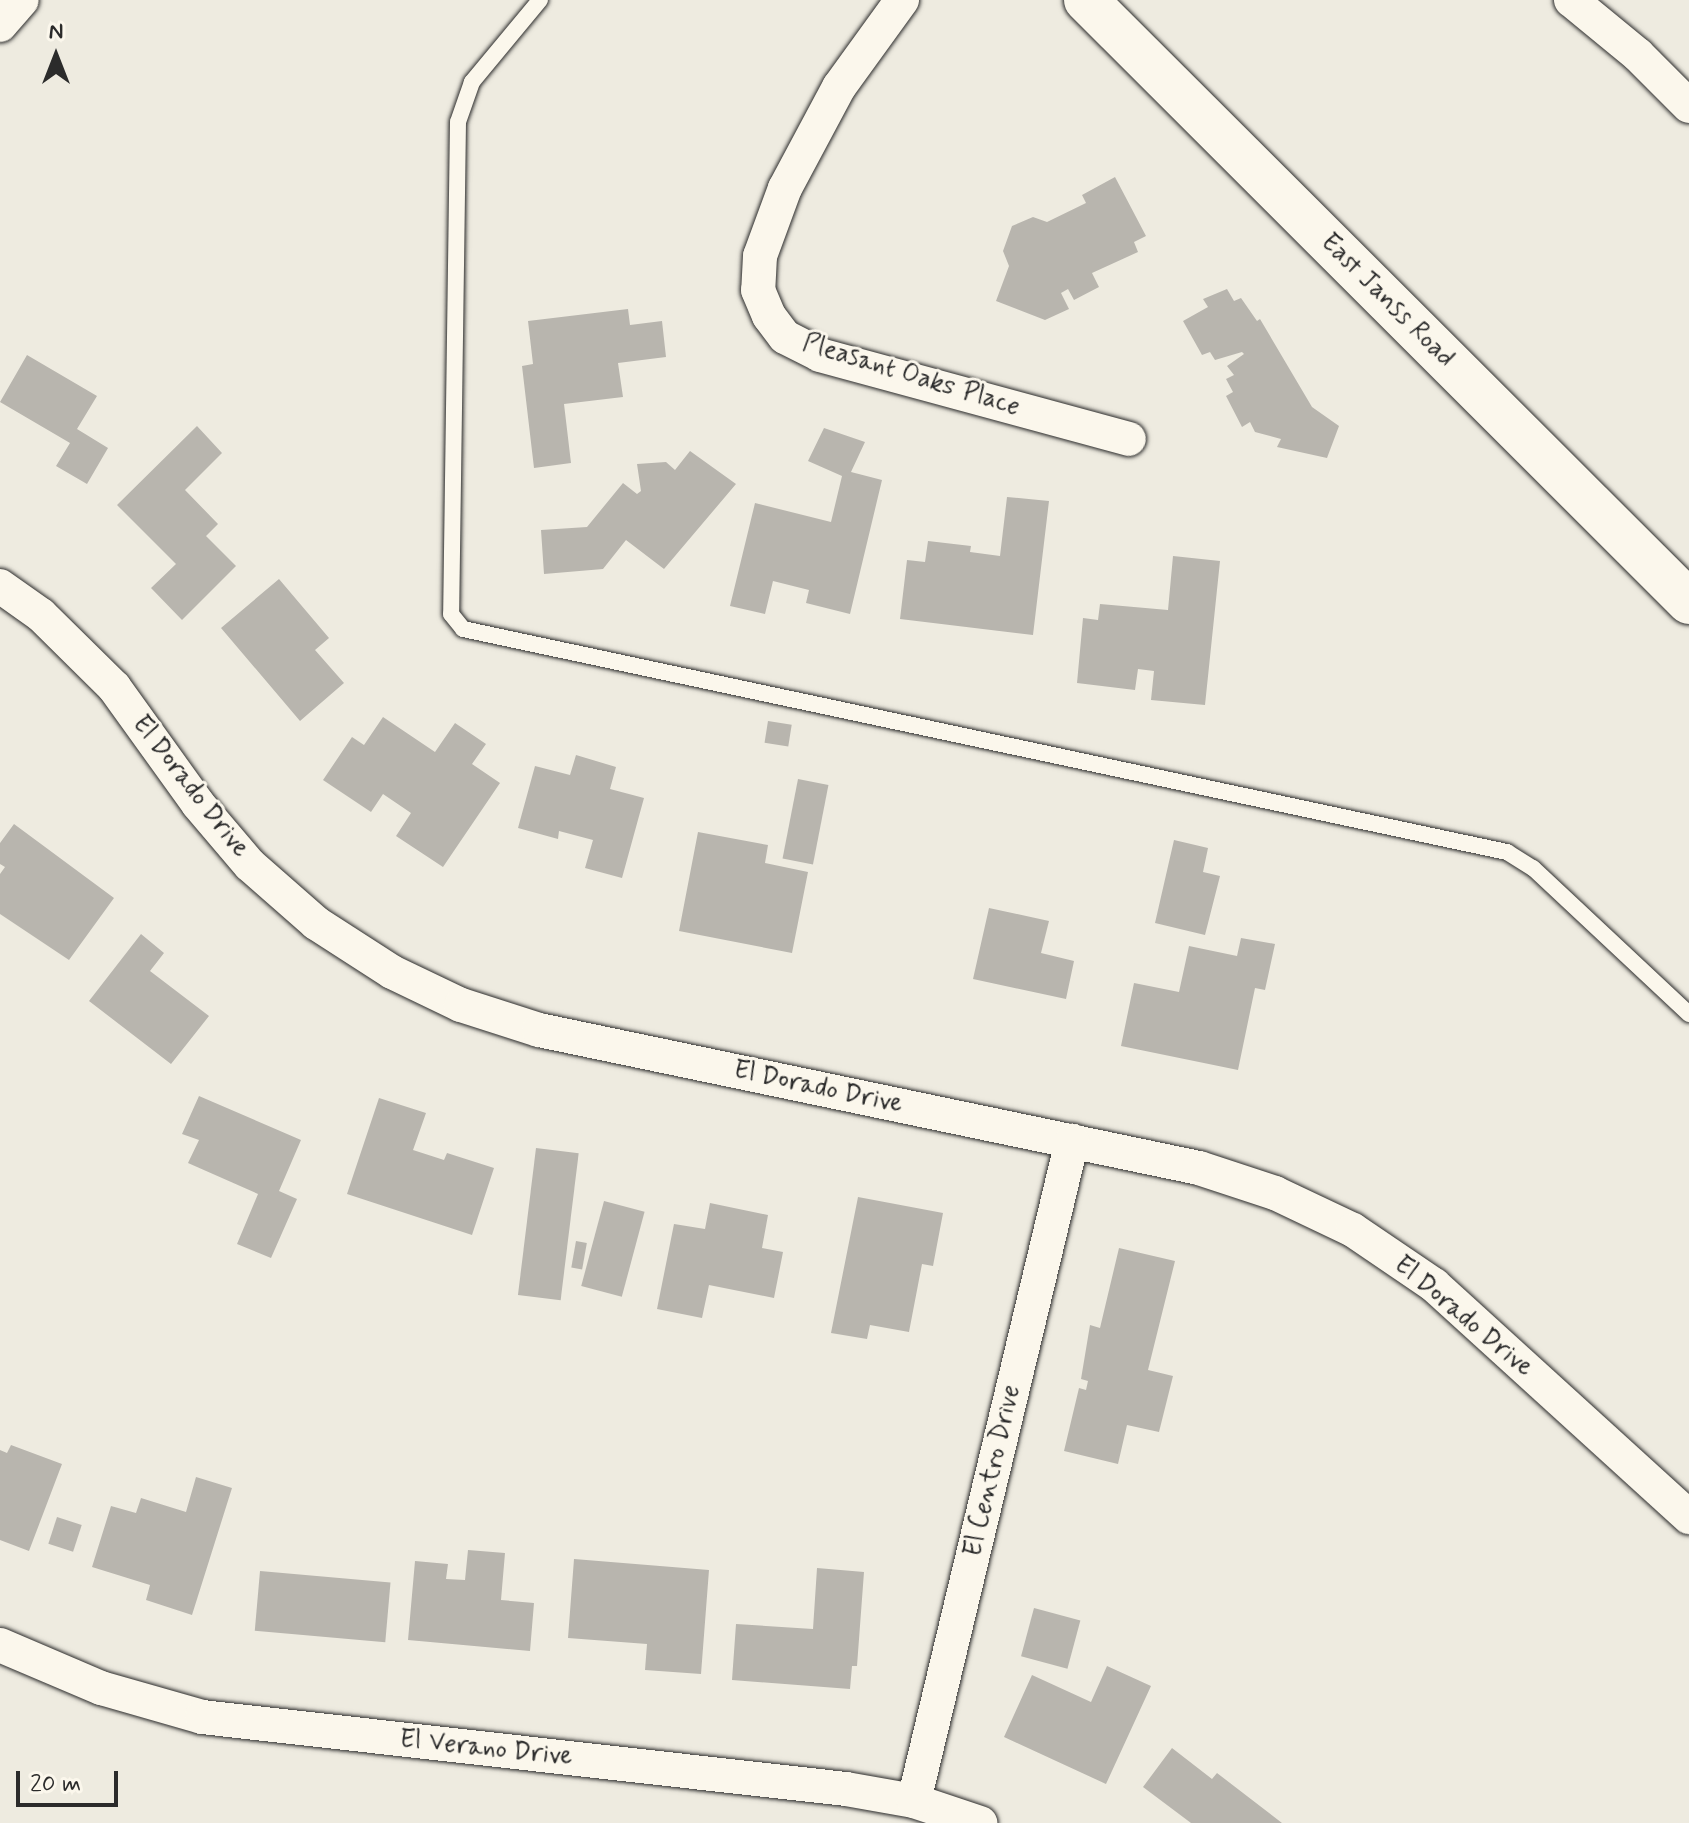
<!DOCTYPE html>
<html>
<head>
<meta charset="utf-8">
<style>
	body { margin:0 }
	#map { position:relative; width:1689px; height:1823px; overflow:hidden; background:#eeebe0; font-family:Mynerve,sans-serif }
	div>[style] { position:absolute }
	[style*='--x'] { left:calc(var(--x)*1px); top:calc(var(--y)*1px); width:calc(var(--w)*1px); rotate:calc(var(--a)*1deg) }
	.building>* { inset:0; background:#b8b5ae; transform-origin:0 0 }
	.roads { filter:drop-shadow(0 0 2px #2b2b2b) drop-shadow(0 0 2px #2b2b2b) }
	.service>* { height:16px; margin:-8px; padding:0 8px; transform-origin:8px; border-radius:8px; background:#fbf7ec }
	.minor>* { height:34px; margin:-17px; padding:0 17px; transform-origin:17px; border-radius:17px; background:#fbf7ec }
	.secondary>* { height:44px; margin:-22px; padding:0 22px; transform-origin:22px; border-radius:22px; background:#fbf7ec }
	span { translate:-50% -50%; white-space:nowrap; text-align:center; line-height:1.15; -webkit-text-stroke:6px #fbf7ec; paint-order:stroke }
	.street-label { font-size:26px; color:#2b2b2b }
	.north { position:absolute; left:16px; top:16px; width:80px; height:80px; -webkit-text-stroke:6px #fbf7ec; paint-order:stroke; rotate:0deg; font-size:22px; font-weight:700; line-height:32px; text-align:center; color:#2b2b2b }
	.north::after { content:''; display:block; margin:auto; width:28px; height:36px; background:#2b2b2b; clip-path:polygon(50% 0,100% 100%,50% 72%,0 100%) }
	.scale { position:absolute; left:16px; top:1771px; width:102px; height:36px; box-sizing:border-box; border:4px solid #2b2b2b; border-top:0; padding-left:10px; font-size:24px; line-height:28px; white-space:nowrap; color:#2b2b2b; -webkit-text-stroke:6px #fbf7ec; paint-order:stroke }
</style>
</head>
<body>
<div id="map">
	<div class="building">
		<div style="clip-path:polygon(1115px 177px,1146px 236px,1134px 242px,1138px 252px,1092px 273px,1099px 287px,1074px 300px,1068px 289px,1061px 293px,1069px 309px,1045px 320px,996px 301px,1009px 266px,1003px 251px,1012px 226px,1033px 217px,1047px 222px,1086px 203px,1082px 195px)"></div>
		<div style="clip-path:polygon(1227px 289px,1234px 301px,1241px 298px,1257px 321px,1260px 319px,1312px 407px,1339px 426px,1327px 458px,1277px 447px,1281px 439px,1255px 432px,1250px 422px,1242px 427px,1226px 396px,1233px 392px,1226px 379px,1234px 375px,1227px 366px,1244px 354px,1242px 352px,1215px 360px,1210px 352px,1202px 355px,1183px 321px,1208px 307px,1203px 299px)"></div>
		<div style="clip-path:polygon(628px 309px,630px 325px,662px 321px,666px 357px,618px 363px,623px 397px,564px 404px,571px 463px,534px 468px,522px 366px,533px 364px,528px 321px)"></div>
		<div style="clip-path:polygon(27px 355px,97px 396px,77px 429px,108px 448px,87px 484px,56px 466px,70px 443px,0 402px)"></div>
		<div style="clip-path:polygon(197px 426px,222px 453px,185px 490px,218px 524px,206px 536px,236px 566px,182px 620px,151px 588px,176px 564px,117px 505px)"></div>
		<div style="clip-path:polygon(824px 428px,865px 442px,851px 472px,882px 480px,850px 614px,806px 603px,809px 590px,773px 581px,765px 614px,730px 606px,755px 503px,831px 522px,842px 476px,808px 461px)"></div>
		<div style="clip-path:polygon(690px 451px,736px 484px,664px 569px,626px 540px,603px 569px,544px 574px,541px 530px,587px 527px,623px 483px,637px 494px,641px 491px,637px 464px,666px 462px,675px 470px)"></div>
		<div style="clip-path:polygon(1007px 497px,1049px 501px,1033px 635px,900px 619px,907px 560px,925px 562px,928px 541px,971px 546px,970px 552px,1000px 556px)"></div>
		<div style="clip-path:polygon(1173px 556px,1220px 561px,1205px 705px,1151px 700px,1154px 671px,1138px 669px,1135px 690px,1077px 683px,1083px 618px,1098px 620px,1100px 604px,1168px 610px)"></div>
		<div style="clip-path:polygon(279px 579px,329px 638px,315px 650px,344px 683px,300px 721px,221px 628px)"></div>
		<div style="clip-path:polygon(383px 717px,435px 752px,455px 723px,486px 744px,472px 764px,500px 783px,443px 867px,396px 836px,411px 813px,383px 794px,371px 812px,323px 780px,352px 737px,364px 745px)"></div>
		<div style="left:768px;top:721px;width:24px;height:22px;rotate:9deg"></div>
		<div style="clip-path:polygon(576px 755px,616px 767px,610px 789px,644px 798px,622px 878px,585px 868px,593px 840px,559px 831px,558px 839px,518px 828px,535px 766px,570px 775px)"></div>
		<div style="left:798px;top:779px;width:31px;height:81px;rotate:11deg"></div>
		<div style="clip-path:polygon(14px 824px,114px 898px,69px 960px,0 914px,0 874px,5px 867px,0 864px,0 843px)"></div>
		<div style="clip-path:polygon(698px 832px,768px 845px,765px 863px,808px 872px,792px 953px,679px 931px)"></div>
		<div style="clip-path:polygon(1174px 840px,1208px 848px,1203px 872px,1220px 876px,1205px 935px,1155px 923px)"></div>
		<div style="clip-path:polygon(989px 908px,1049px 921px,1041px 953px,1074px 961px,1066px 999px,973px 979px)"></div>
		<div style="clip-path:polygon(141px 934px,164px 953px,150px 971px,209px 1016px,171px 1064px,89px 1001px)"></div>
		<div style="clip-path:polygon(1241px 938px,1275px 944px,1265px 990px,1255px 988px,1238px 1070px,1121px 1046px,1134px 983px,1179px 992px,1189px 946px,1237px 956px)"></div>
		<div style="clip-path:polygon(199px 1096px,301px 1140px,279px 1191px,297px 1199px,271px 1258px,237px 1244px,258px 1194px,188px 1163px,199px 1140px,182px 1134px)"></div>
		<div style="clip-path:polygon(379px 1098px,426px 1113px,413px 1150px,444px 1160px,447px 1153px,494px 1168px,472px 1235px,347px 1194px)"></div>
		<div style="left:536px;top:1148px;width:43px;height:148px;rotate:7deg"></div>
		<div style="clip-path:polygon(858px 1197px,943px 1213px,933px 1266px,922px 1264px,909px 1332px,870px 1325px,867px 1339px,831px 1333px)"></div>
		<div style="left:604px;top:1201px;width:42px;height:88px;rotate:15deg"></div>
		<div style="clip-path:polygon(710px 1203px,768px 1215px,762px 1248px,783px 1252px,774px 1298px,709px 1285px,702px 1318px,657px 1309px,674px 1224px,705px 1229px)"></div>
		<div style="left:576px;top:1241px;width:11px;height:27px;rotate:10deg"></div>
		<div style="clip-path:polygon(1119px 1248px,1175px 1261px,1148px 1370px,1173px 1376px,1159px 1432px,1127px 1425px,1118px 1464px,1064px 1451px,1079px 1388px,1086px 1390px,1088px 1381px,1081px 1379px,1090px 1325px,1100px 1328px)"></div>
		<div style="clip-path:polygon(11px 1445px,62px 1464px,29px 1551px,0 1540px,0 1450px,7px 1453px)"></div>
		<div style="clip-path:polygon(196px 1477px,232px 1488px,192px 1615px,146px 1600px,150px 1585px,92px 1567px,111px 1506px,136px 1513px,141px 1498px,186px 1512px)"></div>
		<div style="left:57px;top:1517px;width:26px;height:28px;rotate:18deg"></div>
		<div style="clip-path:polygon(468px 1550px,505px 1553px,501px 1600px,534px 1603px,530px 1651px,408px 1640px,415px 1561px,448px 1564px,446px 1579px,465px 1580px)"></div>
		<div style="clip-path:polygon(574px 1559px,709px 1570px,701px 1674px,645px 1670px,647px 1644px,568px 1638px)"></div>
		<div style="clip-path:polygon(817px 1568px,864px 1572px,857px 1666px,852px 1666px,850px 1689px,732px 1680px,736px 1624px,813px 1629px)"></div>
		<div style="left:260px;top:1571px;width:131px;height:60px;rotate:5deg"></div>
		<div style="left:1034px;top:1608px;width:48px;height:50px;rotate:15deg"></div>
		<div style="clip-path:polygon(1107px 1666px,1151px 1686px,1106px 1784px,1004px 1737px,1032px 1675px,1091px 1702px)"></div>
		<div style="clip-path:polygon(1172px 1748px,1212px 1779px,1217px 1773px,1282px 1823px,1191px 1823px,1143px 1787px)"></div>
	</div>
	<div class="roads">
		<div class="service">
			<div style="--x:540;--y:0;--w:107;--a:129.7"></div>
			<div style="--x:472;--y:82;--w:42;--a:109.3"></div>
			<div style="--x:458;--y:122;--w:492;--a:90.8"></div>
			<div style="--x:451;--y:614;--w:19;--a:51"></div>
			<div style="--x:463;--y:629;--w:1068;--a:12.06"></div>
			<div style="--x:1507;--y:852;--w:31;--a:32"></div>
			<div style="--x:1533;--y:868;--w:214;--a:43.1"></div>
		</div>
		<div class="minor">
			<div style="--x:902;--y:0;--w:107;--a:125.9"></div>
			<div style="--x:839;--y:87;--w:115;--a:118.1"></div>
			<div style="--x:785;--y:188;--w:72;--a:110.2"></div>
			<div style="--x:760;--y:256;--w:34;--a:93"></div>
			<div style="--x:758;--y:290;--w:28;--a:67"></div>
			<div style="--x:769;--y:316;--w:26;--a:53"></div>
			<div style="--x:785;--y:337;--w:39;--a:27"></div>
			<div style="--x:820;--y:355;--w:320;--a:15.2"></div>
			<div style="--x:1571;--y:0;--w:87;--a:39.4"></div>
			<div style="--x:1638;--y:55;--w:72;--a:45"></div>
			<div style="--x:0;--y:25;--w:33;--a:-49"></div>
			<div style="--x:0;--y:586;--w:50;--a:35.3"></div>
			<div style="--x:41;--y:615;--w:103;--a:44.6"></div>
			<div style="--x:114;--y:687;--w:144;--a:54.3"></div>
			<div style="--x:198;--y:804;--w:80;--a:49.6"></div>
			<div style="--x:250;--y:865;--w:88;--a:41.3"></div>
			<div style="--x:316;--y:923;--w:90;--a:32.8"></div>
			<div style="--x:392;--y:972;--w:76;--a:25.6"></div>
			<div style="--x:461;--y:1005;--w:82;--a:17.8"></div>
			<div style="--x:539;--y:1030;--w:674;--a:11.81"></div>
			<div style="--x:1199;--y:1168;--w:80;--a:18.2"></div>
			<div style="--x:1275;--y:1193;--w:86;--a:25.4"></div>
			<div style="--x:1353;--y:1230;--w:98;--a:34.2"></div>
			<div style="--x:1434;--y:1285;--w:345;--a:42.3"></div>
			<div style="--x:0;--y:1645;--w:110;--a:23.1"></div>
			<div style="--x:101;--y:1688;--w:105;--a:16"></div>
			<div style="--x:202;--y:1717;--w:648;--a:6.38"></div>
			<div style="--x:846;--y:1789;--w:69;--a:10"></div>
			<div style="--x:914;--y:1801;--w:70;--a:18.4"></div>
			<div style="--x:914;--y:1801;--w:679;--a:-76.54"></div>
		</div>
		<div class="secondary">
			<div style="--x:1086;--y:0;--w:852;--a:44.95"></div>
		</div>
	</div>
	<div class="street-label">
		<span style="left:1387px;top:301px;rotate:45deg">East Janss Road</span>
		<span style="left:911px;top:376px;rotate:17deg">Pleasant Oaks Place</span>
		<span style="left:190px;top:787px;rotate:52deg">El Dorado Drive</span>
		<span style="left:818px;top:1088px;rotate:12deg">El Dorado Drive</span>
		<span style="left:1463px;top:1317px;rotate:40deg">El Dorado Drive</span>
		<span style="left:993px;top:1471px;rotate:-77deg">El Centro Drive</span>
		<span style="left:486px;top:1749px;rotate:6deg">El Verano Drive</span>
	</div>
	<div class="north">N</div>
	<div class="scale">20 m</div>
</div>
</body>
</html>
